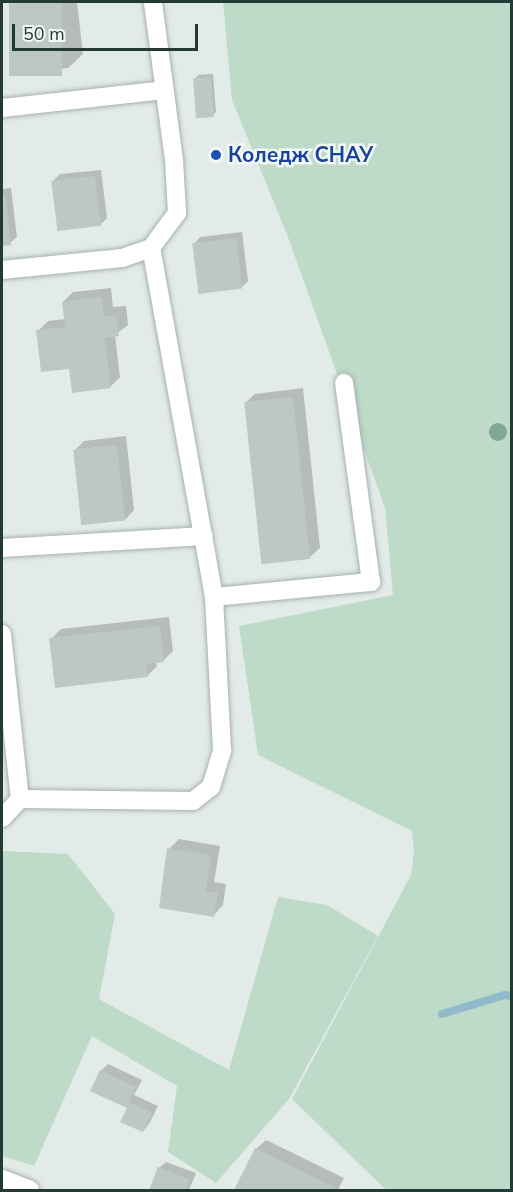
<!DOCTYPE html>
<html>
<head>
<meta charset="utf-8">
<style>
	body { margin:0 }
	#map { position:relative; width:513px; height:1192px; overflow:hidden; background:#e3ebe8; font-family:"Nunito Sans",sans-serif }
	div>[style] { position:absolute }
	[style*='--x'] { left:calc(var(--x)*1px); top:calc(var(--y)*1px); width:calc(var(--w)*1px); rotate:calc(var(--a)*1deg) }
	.green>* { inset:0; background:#bedac8 }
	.shadow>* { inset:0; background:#0003 }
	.stream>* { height:8px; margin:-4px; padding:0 4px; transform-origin:4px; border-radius:4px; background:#91bbca }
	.building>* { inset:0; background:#bbc8c4; transform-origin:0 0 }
	.roads { filter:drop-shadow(0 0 2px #a6b2af) drop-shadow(0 0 2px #a6b2af) }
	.minor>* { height:18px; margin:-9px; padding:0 9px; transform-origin:9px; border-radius:9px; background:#fff }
	.trees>* { width:18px; height:18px; margin:-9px; border-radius:50%; background:#82a694 }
	.dots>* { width:16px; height:16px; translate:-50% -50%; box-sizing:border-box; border:3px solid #f3f8f6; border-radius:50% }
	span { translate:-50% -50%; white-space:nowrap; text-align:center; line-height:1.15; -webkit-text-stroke:5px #f3f8f6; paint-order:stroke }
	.transit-label { font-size:21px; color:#164399; font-weight:700 }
	.left { translate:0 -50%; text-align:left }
	.frame { position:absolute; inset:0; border:3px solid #243a36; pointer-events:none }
	.scale { position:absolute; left:12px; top:24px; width:186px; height:27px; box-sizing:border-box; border:3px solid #243a36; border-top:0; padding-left:8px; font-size:18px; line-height:21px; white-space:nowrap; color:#243a36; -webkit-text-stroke:4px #f3f8f6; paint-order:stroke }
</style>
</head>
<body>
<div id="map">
	<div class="green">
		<div style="clip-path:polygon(223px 2px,511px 2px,511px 1190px,386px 1190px,292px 1099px,411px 875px,414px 852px,412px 831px,258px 755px,239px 626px,393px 595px,385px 508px,288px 237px,232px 100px)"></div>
		<div style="clip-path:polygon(2px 851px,68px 854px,115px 914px,99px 999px,229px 1070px,278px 897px,327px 905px,378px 936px,289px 1099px,216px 1183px,168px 1152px,177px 1086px,92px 1036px,34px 1166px,2px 1156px)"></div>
	</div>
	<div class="shadow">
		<div style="clip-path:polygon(10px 2px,77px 2px,83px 54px,68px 68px,18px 74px)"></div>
		<div style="clip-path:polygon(213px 74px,216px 112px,213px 115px,195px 79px,198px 75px)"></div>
		<div style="clip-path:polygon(101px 170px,107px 218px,100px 225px,53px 181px,60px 174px)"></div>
		<div style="clip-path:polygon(11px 188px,17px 237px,10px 243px,2px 244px,2px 189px)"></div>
		<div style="clip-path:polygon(242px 232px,248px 281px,241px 288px,194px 244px,200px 237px)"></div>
		<div style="clip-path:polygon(111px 288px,113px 307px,126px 306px,128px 325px,115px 335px,120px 377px,110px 387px,71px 367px,38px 331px,48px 321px,65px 319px,63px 302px,73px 292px)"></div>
		<div style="clip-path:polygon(303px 388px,320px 548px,310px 557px,245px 403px,255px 394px)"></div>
		<div style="clip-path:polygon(126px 436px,134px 510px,125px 520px,74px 451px,84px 441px)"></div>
		<div style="clip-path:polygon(169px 617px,173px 651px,163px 661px,156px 662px,157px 666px,147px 676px,51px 639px,61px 629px)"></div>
		<div style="clip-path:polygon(179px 839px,220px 846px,214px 882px,226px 884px,223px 905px,214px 915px,169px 849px)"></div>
		<div style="clip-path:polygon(108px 1064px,142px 1080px,134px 1095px,158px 1106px,149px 1124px,143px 1131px,129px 1107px,101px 1071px)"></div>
		<div style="clip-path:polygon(266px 1140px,344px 1178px,338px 1190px,236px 1190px,256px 1149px)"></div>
		<div style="clip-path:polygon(166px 1162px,196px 1173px,189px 1190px,150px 1190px,159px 1168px)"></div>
	</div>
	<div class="stream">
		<div style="--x:442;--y:1014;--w:66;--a:-16.8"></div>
		<div style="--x:505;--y:995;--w:7;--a:16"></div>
	</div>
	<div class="building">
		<div style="left:9px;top:2px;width:53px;height:74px"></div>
		<div style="left:211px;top:77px;width:40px;height:18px;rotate:86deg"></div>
		<div style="left:95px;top:176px;width:50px;height:44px;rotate:83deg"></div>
		<div style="clip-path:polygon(2px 194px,5px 194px,11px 245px,2px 246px)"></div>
		<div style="left:236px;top:238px;width:51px;height:44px;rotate:83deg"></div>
		<div style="clip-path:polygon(101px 297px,104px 316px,116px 315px,119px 336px,105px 338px,111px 388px,72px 393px,69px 369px,41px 372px,36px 330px,65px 327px,62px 302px)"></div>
		<div style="left:293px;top:397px;width:163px;height:49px;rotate:84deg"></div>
		<div style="left:117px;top:445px;width:76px;height:44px;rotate:84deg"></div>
		<div style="clip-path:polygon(160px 626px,164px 662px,146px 664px,148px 677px,55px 688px,49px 638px)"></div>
		<div style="clip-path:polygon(167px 848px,211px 855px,206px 891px,218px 893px,214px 917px,159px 908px)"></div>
		<div style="clip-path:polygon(100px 1070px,136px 1087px,129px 1102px,152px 1113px,143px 1132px,120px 1122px,127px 1108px,90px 1091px)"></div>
		<div style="clip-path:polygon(255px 1148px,335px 1188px,334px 1190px,234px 1190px)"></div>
		<div style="clip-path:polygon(158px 1167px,190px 1180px,186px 1190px,149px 1190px)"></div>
	</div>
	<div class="roads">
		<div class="minor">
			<div style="--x:2;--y:108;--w:163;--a:-6.3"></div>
			<div style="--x:2;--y:270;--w:121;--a:-5.7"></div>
			<div style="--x:122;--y:258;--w:31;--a:-19"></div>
			<div style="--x:151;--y:248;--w:44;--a:-53.4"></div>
			<div style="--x:177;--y:213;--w:53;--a:-93.2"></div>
			<div style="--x:174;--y:160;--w:159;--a:-97.6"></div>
			<div style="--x:2;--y:548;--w:202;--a:-3.4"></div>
			<div style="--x:214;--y:597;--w:158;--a:-5.5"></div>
			<div style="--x:371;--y:582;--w:201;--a:-97.7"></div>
			<div style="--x:2;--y:634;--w:166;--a:83.8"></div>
			<div style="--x:20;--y:799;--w:26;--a:133"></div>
			<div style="--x:20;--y:799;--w:173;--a:0.7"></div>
			<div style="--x:193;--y:801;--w:23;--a:-38"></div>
			<div style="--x:211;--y:787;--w:39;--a:-73"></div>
			<div style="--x:222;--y:750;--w:153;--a:-93"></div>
			<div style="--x:214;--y:597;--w:355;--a:-100.2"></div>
			<div style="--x:2;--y:1179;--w:30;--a:21"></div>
		</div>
	</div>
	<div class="trees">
		<div style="left:498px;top:432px"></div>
	</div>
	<div class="dots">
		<div style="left:216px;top:155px;background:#1a4fb4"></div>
	</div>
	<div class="transit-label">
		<span class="left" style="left:228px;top:155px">Коледж СНАУ</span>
	</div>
	<div class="frame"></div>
	<div class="scale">50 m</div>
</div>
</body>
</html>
